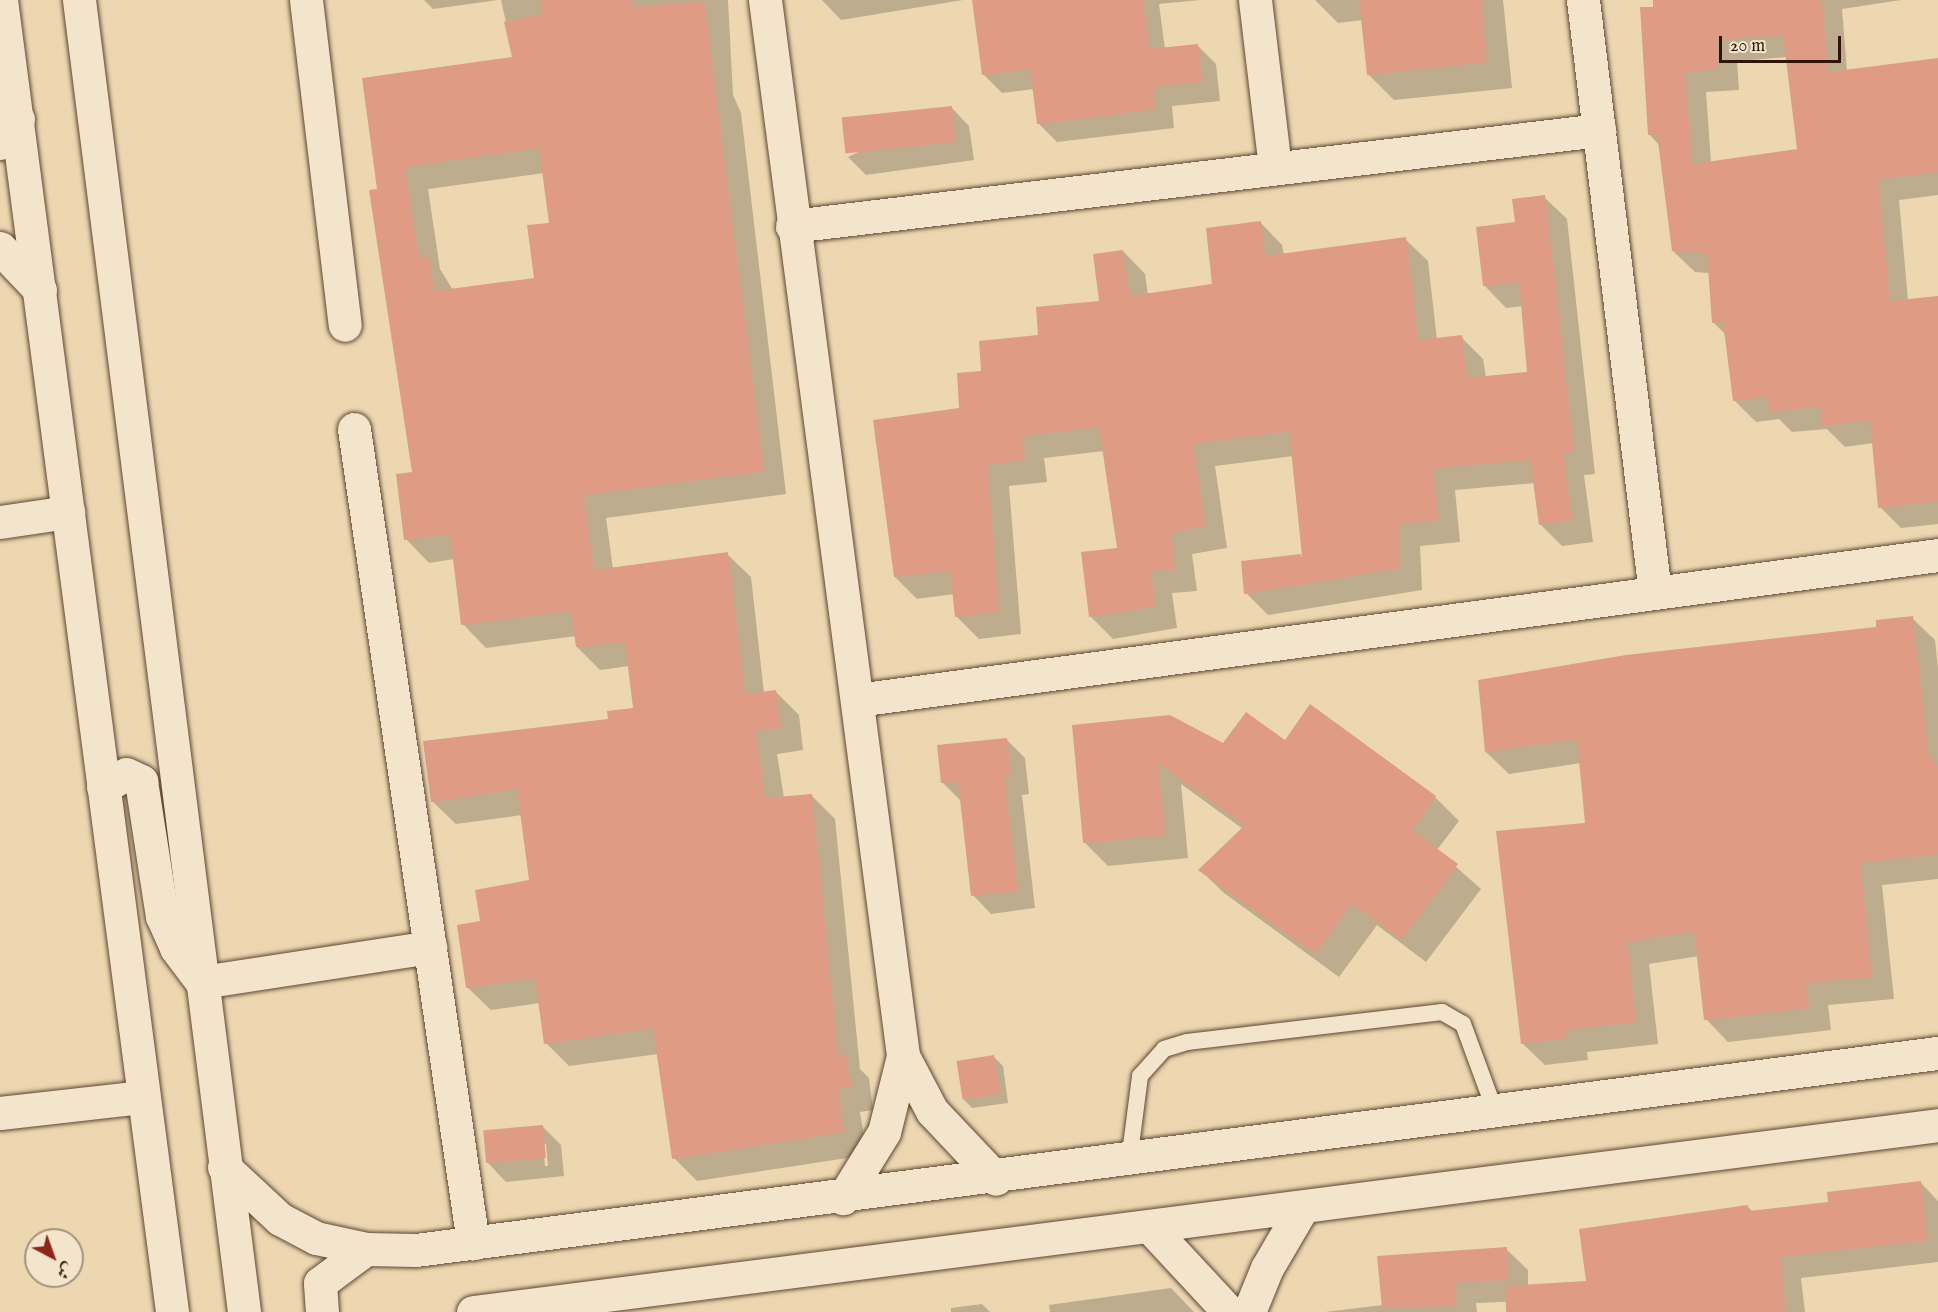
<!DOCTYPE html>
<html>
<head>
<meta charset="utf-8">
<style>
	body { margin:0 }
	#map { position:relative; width:1938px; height:1312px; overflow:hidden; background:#edd7b1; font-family:"IM FELL English",Amiri,serif }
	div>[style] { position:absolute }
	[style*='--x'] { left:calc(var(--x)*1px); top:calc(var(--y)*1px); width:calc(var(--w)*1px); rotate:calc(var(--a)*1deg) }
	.shadow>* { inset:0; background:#0003 }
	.building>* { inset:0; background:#df9b84; transform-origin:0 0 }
	.roads { filter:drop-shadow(0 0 2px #5e4632) drop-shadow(0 0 2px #5e4632) }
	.service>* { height:16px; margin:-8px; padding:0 8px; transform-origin:8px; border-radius:8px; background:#f3e5cc }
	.minor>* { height:33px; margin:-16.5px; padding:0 16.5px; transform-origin:16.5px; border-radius:16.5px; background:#f3e5cc }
	.secondary>* { height:33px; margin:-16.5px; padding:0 16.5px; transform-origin:16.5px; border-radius:16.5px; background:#f3e5cc }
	span { translate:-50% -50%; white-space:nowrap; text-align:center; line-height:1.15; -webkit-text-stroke:5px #f3e5cc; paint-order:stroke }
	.north { position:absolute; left:24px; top:1228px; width:60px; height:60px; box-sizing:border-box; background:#f3e5cc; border:2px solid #a4927e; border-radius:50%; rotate:139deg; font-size:16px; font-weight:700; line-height:24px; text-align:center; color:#2e1508 }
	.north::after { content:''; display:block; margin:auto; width:21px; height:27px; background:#8f2418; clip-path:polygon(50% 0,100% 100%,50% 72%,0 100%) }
	.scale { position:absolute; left:1719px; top:36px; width:122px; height:27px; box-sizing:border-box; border:3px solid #2e1508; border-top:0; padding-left:8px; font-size:18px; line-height:21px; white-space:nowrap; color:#2e1508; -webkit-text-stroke:4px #f3e5cc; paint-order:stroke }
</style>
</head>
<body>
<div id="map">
	<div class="shadow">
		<div style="clip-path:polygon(424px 0,498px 0,433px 9px)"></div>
		<div style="clip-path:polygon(evenodd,501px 0,728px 0,733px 95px,741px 113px,786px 494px,606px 518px,613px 569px,727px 554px,751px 577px,764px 693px,776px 692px,799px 715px,803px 750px,777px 754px,784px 798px,812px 796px,835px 819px,860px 1069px,869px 1078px,873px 1110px,860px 1112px,867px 1155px,697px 1181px,674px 1158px,658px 1054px,569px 1066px,546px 1043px,540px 1003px,491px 1010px,467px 987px,482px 923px,531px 882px,522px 815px,456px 824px,432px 801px,634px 709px,629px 666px,600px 670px,577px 647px,576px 636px,486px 648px,463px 624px,454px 559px,429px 563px,406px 539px,413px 473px,379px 190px,514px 58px,501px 0,544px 173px,550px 224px,535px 279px,453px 290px,440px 269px,428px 189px,544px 173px)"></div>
		<div style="clip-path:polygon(963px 0,841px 20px,822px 0)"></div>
		<div style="clip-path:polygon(974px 0,1200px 0,1159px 4px,1165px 49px,1197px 45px,1216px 64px,1220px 101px,1172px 106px,1174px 128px,1057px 142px,1038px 123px,1034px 89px,1002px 93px,983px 74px)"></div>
		<div style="clip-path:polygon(1315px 0,1503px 0,1512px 88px,1394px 100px,1368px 74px,1363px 20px,1338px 23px)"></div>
		<div style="clip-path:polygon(evenodd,1654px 0,1901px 0,1842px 9px,1847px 71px,1938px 62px,1938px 195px,1899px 200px,1908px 300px,1938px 297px,1938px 524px,1901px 528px,1880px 507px,1874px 443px,1845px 447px,1827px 429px,1792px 432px,1779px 419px,1756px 422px,1735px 401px,1726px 335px,1713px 322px,1710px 273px,1695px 272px,1673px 251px,1659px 145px,1649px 134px,1654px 0,1787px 57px,1799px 150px,1711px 163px,1706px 92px,1739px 90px,1737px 61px,1787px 57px)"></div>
		<div style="clip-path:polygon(951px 107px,969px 126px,974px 160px,866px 175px,848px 157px)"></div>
		<div style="clip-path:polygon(1544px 197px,1567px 219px,1595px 474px,1584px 475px,1593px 542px,1562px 546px,1540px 524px,1534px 483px,1455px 490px,1460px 542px,1420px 546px,1422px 590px,1268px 615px,1246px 593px,1301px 556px,1304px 559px,1293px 456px,1215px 466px,1227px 548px,1192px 554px,1197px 591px,1172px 593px,1177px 628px,1113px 639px,1091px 617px,1118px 549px,1104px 451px,1044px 458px,1047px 482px,1009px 486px,1021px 634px,979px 639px,956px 616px,954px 594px,917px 599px,895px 577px,961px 409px,982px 372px,1101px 302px,1123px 251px,1145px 274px,1148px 295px,1214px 286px,1260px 222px,1282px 245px,1284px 255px,1405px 239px,1428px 261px,1437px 340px,1461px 337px,1483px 359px,1486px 378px,1529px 373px,1523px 306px,1506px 308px,1484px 285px,1516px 224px)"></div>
		<div style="clip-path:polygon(1912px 618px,1935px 640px,1938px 669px,1938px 879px,1882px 885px,1894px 999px,1828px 1005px,1831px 1030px,1728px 1042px,1706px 1019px,1699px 956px,1649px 964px,1658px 1044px,1587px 1052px,1588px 1060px,1545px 1065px,1522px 1043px,1587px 824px,1581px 763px,1509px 774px,1486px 752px)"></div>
		<div style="clip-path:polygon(1311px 706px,1435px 797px,1459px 821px,1437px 850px,1481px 889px,1426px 962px,1377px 925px,1339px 977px,1224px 893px,1200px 870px,1243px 829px,1181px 784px,1188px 858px,1108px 866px,1085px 843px,1074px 726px,1224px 745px,1285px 742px)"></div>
		<div style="clip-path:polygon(1007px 740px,1025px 758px,1029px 794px,1022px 795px,1035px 908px,991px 914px,973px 895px,961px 801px,942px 782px)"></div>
		<div style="clip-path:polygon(994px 1057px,1003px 1066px,1008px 1103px,972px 1108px,963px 1099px)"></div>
		<div style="clip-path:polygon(evenodd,542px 1126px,561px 1145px,564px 1176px,506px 1182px,488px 1163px,542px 1126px,543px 1144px,546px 1144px,548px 1166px,545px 1166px,543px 1144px)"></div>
		<div style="clip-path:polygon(1920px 1182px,1938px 1201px,1938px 1262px,1801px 1278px,1805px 1312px,1527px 1312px,1526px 1301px,1476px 1303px,1477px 1312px,1325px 1312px,1383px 1305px,1506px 1249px,1528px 1270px,1528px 1286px,1588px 1283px,1747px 1206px,1753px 1212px,1830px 1203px)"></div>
		<div style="clip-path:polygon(1171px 1288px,1194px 1312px,1050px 1312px,1049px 1305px)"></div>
		<div style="clip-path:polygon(982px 1304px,990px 1312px,951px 1312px,951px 1308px)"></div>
	</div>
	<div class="building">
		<div style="clip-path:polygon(evenodd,540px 0,632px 0,632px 7px,704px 1px,764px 471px,584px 495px,594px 570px,728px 552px,745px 694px,776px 690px,781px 727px,755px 731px,765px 798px,812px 794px,838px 1055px,846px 1054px,851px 1087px,838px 1089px,844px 1132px,672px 1159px,653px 1028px,544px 1044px,535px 978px,466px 988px,457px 925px,480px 921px,475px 890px,529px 880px,517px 789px,431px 802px,423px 741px,608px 719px,607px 711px,633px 708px,625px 642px,576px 647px,571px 611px,461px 625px,450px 534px,404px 540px,396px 474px,412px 472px,369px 190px,377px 189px,362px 78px,512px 57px,504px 22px,542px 14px,540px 0,539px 148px,549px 223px,527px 225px,534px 278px,434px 291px,429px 256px,419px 258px,405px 167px,539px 148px)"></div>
		<div style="clip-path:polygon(972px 0,1143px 0,1149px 49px,1198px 44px,1202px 82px,1153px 87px,1155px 109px,1037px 124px,1030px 69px,982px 75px)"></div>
		<div style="clip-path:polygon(1359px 0,1481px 0,1487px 62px,1367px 75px)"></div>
		<div style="clip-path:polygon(evenodd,1653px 0,1822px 0,1828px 72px,1938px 58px,1938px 172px,1878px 179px,1890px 301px,1938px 296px,1938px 501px,1878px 508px,1870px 420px,1822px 426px,1820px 406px,1769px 412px,1768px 397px,1733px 401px,1723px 322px,1712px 323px,1707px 253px,1672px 251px,1657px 134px,1648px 135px,1640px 7px,1653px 7px,1653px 0,1783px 35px,1797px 149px,1692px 164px,1685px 72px,1718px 69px,1716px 40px,1783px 35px)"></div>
		<div style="left:952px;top:106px;width:36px;height:111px;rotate:84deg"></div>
		<div style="clip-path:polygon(1545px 195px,1574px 452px,1563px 453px,1572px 520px,1539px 525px,1530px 460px,1433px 468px,1439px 520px,1399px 524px,1400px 568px,1244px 594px,1241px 561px,1301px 554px,1304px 575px,1289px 431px,1193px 444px,1205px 526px,1171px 532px,1175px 569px,1151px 571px,1155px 606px,1089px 617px,1081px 552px,1117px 548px,1099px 427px,1022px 436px,1025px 460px,987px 465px,999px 612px,955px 617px,950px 570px,894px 577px,873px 420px,959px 408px,957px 373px,981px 371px,979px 341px,1038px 335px,1036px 307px,1099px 301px,1093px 254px,1123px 250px,1130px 296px,1212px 284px,1206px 228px,1261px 221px,1265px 256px,1406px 237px,1418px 340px,1462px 335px,1467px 378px,1527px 372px,1519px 282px,1483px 286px,1476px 227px,1515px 222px,1512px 199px)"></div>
		<div style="clip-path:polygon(1913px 616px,1928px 753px,1938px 767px,1938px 854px,1860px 863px,1872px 977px,1806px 983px,1809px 1008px,1704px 1020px,1694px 931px,1627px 942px,1636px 1022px,1566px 1030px,1567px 1038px,1521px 1044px,1496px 831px,1585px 823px,1577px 739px,1485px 752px,1478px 680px,1626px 655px,1876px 627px,1876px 620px)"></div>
		<div style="clip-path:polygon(1310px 704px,1436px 796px,1412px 830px,1458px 864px,1401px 940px,1352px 903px,1315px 954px,1198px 870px,1245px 825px,1158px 763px,1165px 835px,1083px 843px,1072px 725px,1170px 715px,1223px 743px,1246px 712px,1285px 740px)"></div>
		<div style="clip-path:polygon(1007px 738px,1011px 776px,1004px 777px,1018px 891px,971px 896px,958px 782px,941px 783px,937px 745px)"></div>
		<div style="left:994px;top:1055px;width:39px;height:38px;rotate:81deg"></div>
		<div style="left:543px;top:1125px;width:33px;height:60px;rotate:85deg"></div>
		<div style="clip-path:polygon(1921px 1181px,1927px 1240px,1780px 1257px,1786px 1312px,1506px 1312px,1505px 1286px,1586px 1281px,1579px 1229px,1748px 1205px,1749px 1211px,1828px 1202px,1827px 1192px)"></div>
		<div style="clip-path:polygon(1507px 1247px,1507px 1280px,1455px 1282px,1456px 1306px,1382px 1308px,1377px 1256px)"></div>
	</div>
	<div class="roads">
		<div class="service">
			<div style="--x:1129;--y:1161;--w:86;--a:-82.6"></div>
			<div style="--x:1140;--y:1076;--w:36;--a:-48"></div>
			<div style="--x:1164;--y:1049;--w:24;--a:-17"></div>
			<div style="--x:1187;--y:1042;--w:257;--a:-6.7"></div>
			<div style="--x:1442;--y:1012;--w:24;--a:30"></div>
			<div style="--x:1463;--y:1024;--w:93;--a:69.8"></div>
		</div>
		<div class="minor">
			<div style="--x:306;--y:0;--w:327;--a:83.2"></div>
			<div style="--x:765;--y:0;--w:1065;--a:82.55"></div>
			<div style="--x:903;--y:1056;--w:78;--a:104"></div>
			<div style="--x:884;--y:1132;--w:78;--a:121.8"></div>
			<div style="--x:1255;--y:0;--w:169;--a:83.2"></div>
			<div style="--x:1583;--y:0;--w:597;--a:83.08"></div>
			<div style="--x:0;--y:143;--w:30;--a:-53"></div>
			<div style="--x:792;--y:226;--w:813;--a:-6.78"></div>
			<div style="--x:0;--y:248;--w:58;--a:46.4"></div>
			<div style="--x:354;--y:429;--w:823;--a:81.68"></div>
			<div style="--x:0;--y:522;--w:69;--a:-8.4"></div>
			<div style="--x:857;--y:700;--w:1091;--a:-7.64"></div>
			<div style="--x:202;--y:982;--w:231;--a:-8.7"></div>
			<div style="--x:903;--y:1056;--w:62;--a:62.2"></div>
			<div style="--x:932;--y:1111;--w:93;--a:46.7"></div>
			<div style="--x:0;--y:1113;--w:144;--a:-6.4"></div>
			<div style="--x:224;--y:1167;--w:76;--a:42.9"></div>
			<div style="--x:280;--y:1219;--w:41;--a:27.8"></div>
			<div style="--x:316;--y:1238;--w:51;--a:12.4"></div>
			<div style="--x:366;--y:1249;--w:50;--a:1.1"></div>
			<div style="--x:416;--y:1250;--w:1535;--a:-7.38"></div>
			<div style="--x:1150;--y:1227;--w:116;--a:47.1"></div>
			<div style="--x:322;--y:1312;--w:29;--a:-94"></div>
			<div style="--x:320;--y:1283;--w:57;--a:-36.5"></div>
			<div style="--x:473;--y:1312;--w:1477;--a:-7.27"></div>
			<div style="--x:1249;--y:1312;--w:48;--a:-67.8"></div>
			<div style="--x:1267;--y:1268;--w:69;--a:-59.7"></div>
		</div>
		<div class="secondary">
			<div style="--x:1;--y:0;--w:1323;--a:82.57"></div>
			<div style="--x:79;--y:0;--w:1322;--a:82.83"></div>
			<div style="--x:103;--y:787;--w:26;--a:-29"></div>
			<div style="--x:126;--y:774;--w:17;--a:25"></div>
			<div style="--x:141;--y:781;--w:137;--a:81.2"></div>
			<div style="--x:162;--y:916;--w:35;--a:66"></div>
			<div style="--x:176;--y:948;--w:41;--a:52.9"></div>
		</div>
	</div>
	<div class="north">ش</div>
	<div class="scale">20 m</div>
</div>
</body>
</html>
